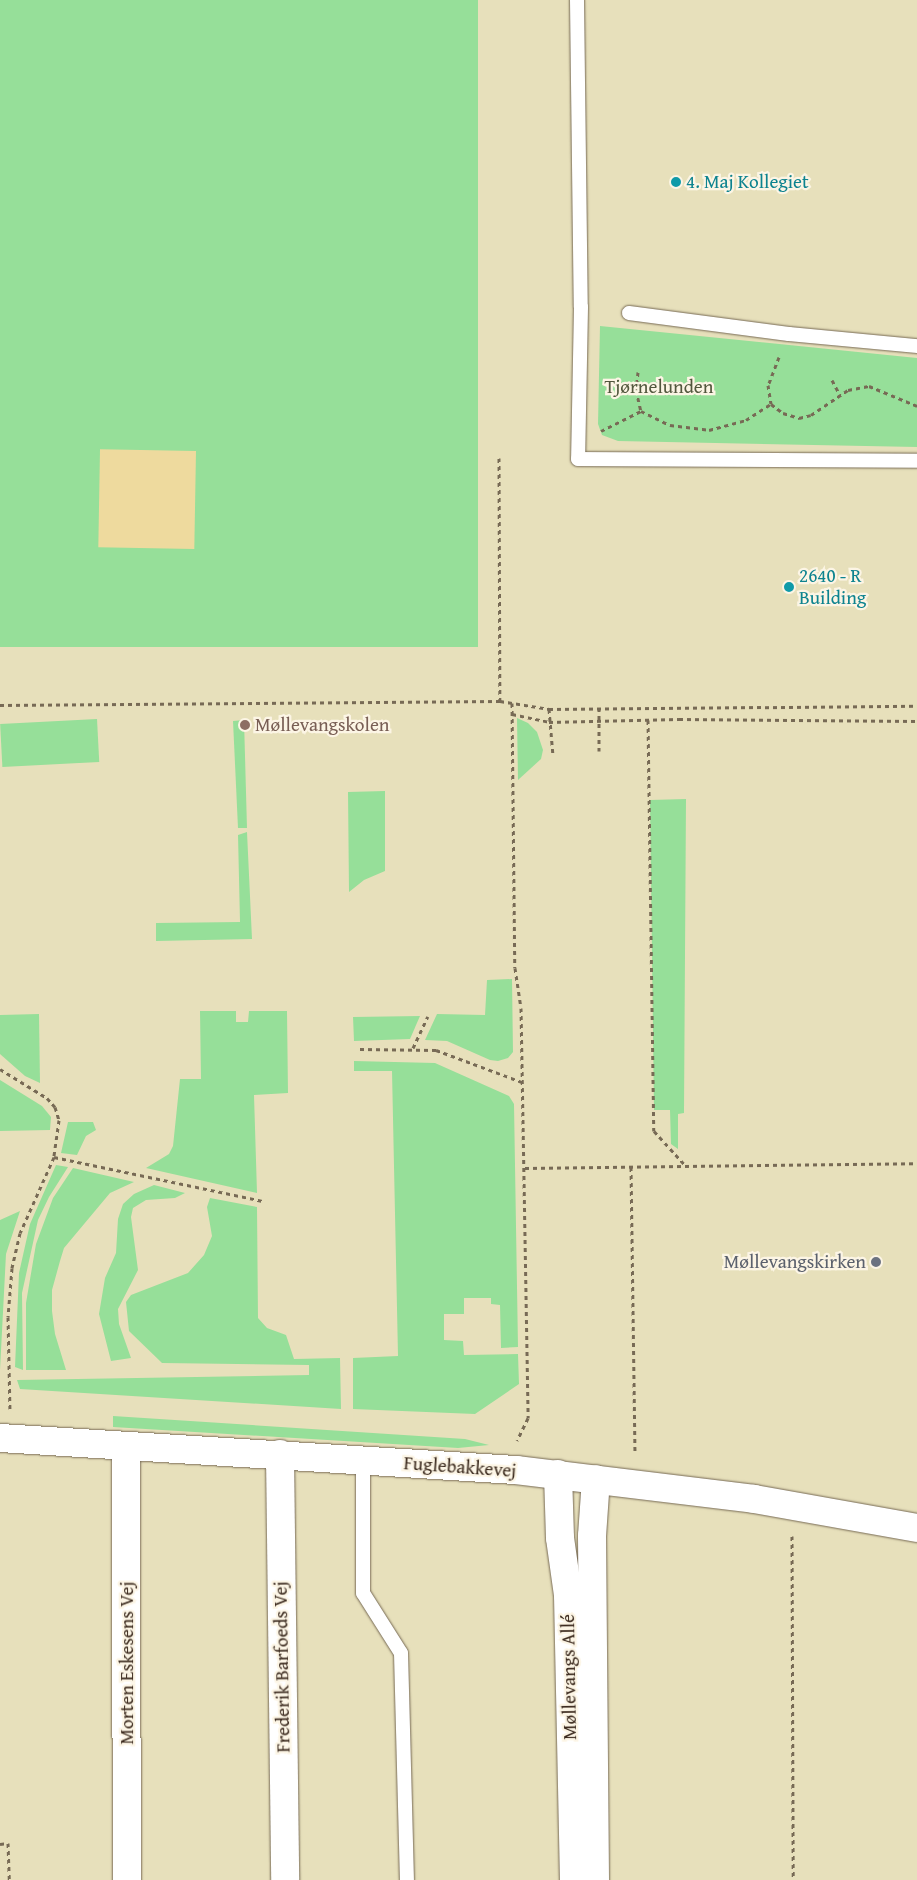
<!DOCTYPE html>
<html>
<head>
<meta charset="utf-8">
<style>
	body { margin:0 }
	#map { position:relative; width:917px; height:1880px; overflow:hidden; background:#e7e0bb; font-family:"Gentium Book Plus",serif }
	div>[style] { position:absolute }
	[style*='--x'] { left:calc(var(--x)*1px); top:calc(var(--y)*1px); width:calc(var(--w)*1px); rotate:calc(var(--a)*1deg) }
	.green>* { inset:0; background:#96df99; transform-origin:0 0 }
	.sand>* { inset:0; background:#eeda9e; transform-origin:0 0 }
	.path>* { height:3px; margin-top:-1.5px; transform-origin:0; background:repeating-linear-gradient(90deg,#776a55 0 4px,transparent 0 8px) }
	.roads { filter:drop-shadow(0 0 1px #776a55) drop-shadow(0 0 1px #776a55) }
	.lane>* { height:14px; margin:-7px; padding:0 7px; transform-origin:7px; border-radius:7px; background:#fff }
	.street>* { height:28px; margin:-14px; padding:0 14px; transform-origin:14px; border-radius:14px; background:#fff }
	.dots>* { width:14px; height:14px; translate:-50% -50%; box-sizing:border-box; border:2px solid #fcf5e5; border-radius:50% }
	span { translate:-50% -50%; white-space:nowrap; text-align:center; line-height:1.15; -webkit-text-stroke:4.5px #fcf5e5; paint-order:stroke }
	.culture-label { font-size:19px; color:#0d838f }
	.left { translate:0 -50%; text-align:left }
	.park-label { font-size:19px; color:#52573d }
	.education-label { font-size:19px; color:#785e54 }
	.worship-label { font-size:19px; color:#5b616d }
	.right { translate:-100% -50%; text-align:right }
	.street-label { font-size:19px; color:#3b2a1e }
</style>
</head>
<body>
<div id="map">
	<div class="green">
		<div style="left:0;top:0;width:478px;height:647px"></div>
		<div style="clip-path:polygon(600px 326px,917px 358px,917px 447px,618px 441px,602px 435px,598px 424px)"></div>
		<div style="clip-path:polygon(517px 718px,528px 723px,537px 732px,543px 750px,541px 759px,518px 780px)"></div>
		<div style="left:97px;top:719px;width:43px;height:97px;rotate:87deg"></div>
		<div style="clip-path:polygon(244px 720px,247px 828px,238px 828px,233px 721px)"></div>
		<div style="clip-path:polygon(385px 791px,385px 871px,364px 880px,349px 892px,348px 792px)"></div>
		<div style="clip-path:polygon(686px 799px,684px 1113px,678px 1114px,678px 1149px,671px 1144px,670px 1110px,654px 1110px,650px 800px)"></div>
		<div style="clip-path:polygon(247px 832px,252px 939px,156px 941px,156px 923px,240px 922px,238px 835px)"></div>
		<div style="clip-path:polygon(512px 979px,513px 1052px,508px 1058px,498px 1061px,490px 1060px,447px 1041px,425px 1040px,437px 1014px,485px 1015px,487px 980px)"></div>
		<div style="clip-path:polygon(200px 1011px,236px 1011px,236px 1022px,248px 1022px,249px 1011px,287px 1011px,288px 1093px,254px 1095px,257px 1193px,146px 1168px,169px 1154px,173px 1146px,180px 1079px,201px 1079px)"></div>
		<div style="clip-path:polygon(39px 1014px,40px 1083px,25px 1076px,0 1054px,0 1015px)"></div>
		<div style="clip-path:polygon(420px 1016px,410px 1039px,354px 1041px,353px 1017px)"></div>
		<div style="clip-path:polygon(354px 1061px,435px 1063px,509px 1096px,514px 1104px,518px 1347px,501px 1348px,500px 1305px,491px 1304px,491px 1298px,464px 1298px,464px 1314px,444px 1314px,444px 1340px,463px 1341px,464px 1355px,518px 1354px,519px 1384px,475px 1414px,353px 1409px,353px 1358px,398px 1356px,392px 1071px,354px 1071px)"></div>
		<div style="clip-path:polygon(0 1080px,42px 1106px,51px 1117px,50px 1130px,0 1131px)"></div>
		<div style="clip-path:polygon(68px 1122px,93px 1122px,96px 1130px,86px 1136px,77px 1155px,61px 1153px)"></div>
		<div style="clip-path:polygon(56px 1165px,68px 1167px,49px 1197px,38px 1220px,22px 1293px,23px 1370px,15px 1367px,19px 1273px,30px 1224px)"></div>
		<div style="clip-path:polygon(73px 1168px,134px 1182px,110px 1193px,64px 1248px,60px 1261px,52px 1290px,52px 1311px,55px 1334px,66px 1370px,26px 1370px,26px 1303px,36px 1244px,53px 1198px)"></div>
		<div style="clip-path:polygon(154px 1185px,185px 1193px,175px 1198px,146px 1200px,133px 1208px,131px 1217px,138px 1270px,118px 1309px,119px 1324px,131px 1358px,111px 1361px,99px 1314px,105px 1278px,116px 1253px,118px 1219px,123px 1204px,134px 1194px)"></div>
		<div style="clip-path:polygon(210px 1198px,257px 1207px,258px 1318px,267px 1328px,286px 1335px,294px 1359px,340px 1358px,341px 1409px,20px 1389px,17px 1380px,309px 1375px,309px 1365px,162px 1363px,129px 1331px,126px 1302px,131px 1295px,188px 1273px,204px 1255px,212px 1236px,207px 1207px)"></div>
		<div style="clip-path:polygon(20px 1211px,6px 1254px,0 1370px,0 1220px)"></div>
		<div style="clip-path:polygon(113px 1416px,465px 1439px,489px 1445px,458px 1448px,113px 1427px)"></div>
	</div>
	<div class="sand">
		<div style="left:196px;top:451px;width:98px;height:96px;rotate:91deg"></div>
	</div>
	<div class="path">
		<div style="--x:779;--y:357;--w:30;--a:111"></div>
		<div style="--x:768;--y:385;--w:19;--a:81"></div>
		<div style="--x:771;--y:404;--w:15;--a:37"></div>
		<div style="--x:783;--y:413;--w:17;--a:17"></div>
		<div style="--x:799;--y:418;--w:12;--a:-14"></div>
		<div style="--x:811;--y:415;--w:45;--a:-34"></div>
		<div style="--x:848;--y:390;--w:21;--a:-11"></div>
		<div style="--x:869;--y:386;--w:52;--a:22.6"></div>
		<div style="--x:638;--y:372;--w:18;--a:96"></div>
		<div style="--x:636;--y:390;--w:22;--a:77"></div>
		<div style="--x:641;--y:411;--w:32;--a:26"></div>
		<div style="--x:670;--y:425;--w:39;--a:7"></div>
		<div style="--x:709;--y:430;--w:38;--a:-15"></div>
		<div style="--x:746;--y:420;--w:30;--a:-33"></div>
		<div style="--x:832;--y:380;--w:17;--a:62"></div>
		<div style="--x:601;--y:431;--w:45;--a:-26.6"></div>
		<div style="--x:499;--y:458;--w:243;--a:89.8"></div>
		<div style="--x:512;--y:703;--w:265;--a:89.4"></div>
		<div style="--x:515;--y:968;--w:40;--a:81.5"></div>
		<div style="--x:521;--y:1008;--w:410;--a:89"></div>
		<div style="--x:528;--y:1418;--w:25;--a:116"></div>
		<div style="--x:0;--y:705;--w:500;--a:-0.46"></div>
		<div style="--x:500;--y:701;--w:50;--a:9.3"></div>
		<div style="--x:549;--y:709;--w:368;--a:-0.5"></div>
		<div style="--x:549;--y:709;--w:47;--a:85.1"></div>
		<div style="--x:512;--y:714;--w:38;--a:12"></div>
		<div style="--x:549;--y:722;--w:130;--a:-1.3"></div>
		<div style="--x:679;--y:719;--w:238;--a:0.5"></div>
		<div style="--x:648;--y:720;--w:411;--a:89.2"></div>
		<div style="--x:654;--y:1131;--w:46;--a:47.6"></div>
		<div style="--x:599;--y:751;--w:43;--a:-90"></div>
		<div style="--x:413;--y:1048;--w:35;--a:-65"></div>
		<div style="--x:360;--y:1049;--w:76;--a:0.8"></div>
		<div style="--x:436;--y:1050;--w:92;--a:20.4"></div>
		<div style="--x:0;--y:1069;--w:55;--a:31.7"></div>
		<div style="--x:47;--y:1098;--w:12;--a:48"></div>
		<div style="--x:55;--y:1107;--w:14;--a:73"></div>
		<div style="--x:59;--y:1120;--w:37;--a:98"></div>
		<div style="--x:54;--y:1157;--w:83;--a:114.1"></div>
		<div style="--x:20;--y:1233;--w:36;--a:103"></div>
		<div style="--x:12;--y:1268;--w:49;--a:94.7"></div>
		<div style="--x:8;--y:1317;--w:92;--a:88.8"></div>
		<div style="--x:54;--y:1157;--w:213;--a:11.9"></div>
		<div style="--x:631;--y:1167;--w:287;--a:89.2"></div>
		<div style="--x:525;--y:1168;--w:392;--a:-0.7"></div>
		<div style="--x:792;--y:1536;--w:344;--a:89.8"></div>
		<div style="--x:0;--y:1844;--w:8;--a:-7"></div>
		<div style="--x:8;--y:1843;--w:37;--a:88"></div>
	</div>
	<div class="roads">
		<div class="lane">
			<div style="--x:577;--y:0;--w:307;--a:89.3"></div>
			<div style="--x:581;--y:307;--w:152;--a:91.1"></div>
			<div style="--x:578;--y:459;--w:339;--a:0.3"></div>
			<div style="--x:629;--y:313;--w:161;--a:7.5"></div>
			<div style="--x:789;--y:334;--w:129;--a:5.4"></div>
			<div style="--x:363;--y:1460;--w:133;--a:90"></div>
			<div style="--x:363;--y:1593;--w:71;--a:57.7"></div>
			<div style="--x:401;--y:1653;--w:227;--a:88.5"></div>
		</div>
		<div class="street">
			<div style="--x:0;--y:1438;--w:517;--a:3.55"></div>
			<div style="--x:516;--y:1470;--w:240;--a:6.9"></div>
			<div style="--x:754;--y:1499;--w:166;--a:10.1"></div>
			<div style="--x:126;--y:1446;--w:434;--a:89.9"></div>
			<div style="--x:280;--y:1454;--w:426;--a:89.3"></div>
			<div style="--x:558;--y:1474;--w:64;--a:88.2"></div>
			<div style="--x:560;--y:1538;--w:58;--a:82"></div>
			<div style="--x:568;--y:1595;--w:285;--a:88.8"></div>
			<div style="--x:595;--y:1880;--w:344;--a:-90.5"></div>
			<div style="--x:592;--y:1536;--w:57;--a:-86"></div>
		</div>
	</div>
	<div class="dots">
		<div style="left:676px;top:182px;background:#0f9aa8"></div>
		<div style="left:789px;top:587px;background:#0f9aa8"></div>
		<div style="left:245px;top:725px;background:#8d6e63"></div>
		<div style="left:876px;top:1262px;background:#6b7280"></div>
	</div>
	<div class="culture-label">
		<span class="left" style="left:686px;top:182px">4. Maj Kollegiet</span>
		<span class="left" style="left:799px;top:587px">2640 - R<br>Building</span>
	</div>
	<div class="park-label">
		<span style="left:659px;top:387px">Tjørnelunden</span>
	</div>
	<div class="education-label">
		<span class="left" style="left:255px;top:725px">Møllevangskolen</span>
	</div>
	<div class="worship-label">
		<span class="right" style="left:866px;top:1262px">Møllevangskirken</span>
	</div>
	<div class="street-label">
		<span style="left:460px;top:1467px;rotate:4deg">Fuglebakkevej</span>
		<span style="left:127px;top:1663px;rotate:-90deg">Morten Eskesens Vej</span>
		<span style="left:282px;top:1667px;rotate:-91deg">Frederik Barfoeds Vej</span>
		<span style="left:569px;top:1677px;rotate:-91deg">Møllevangs Allé</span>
	</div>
</div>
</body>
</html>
